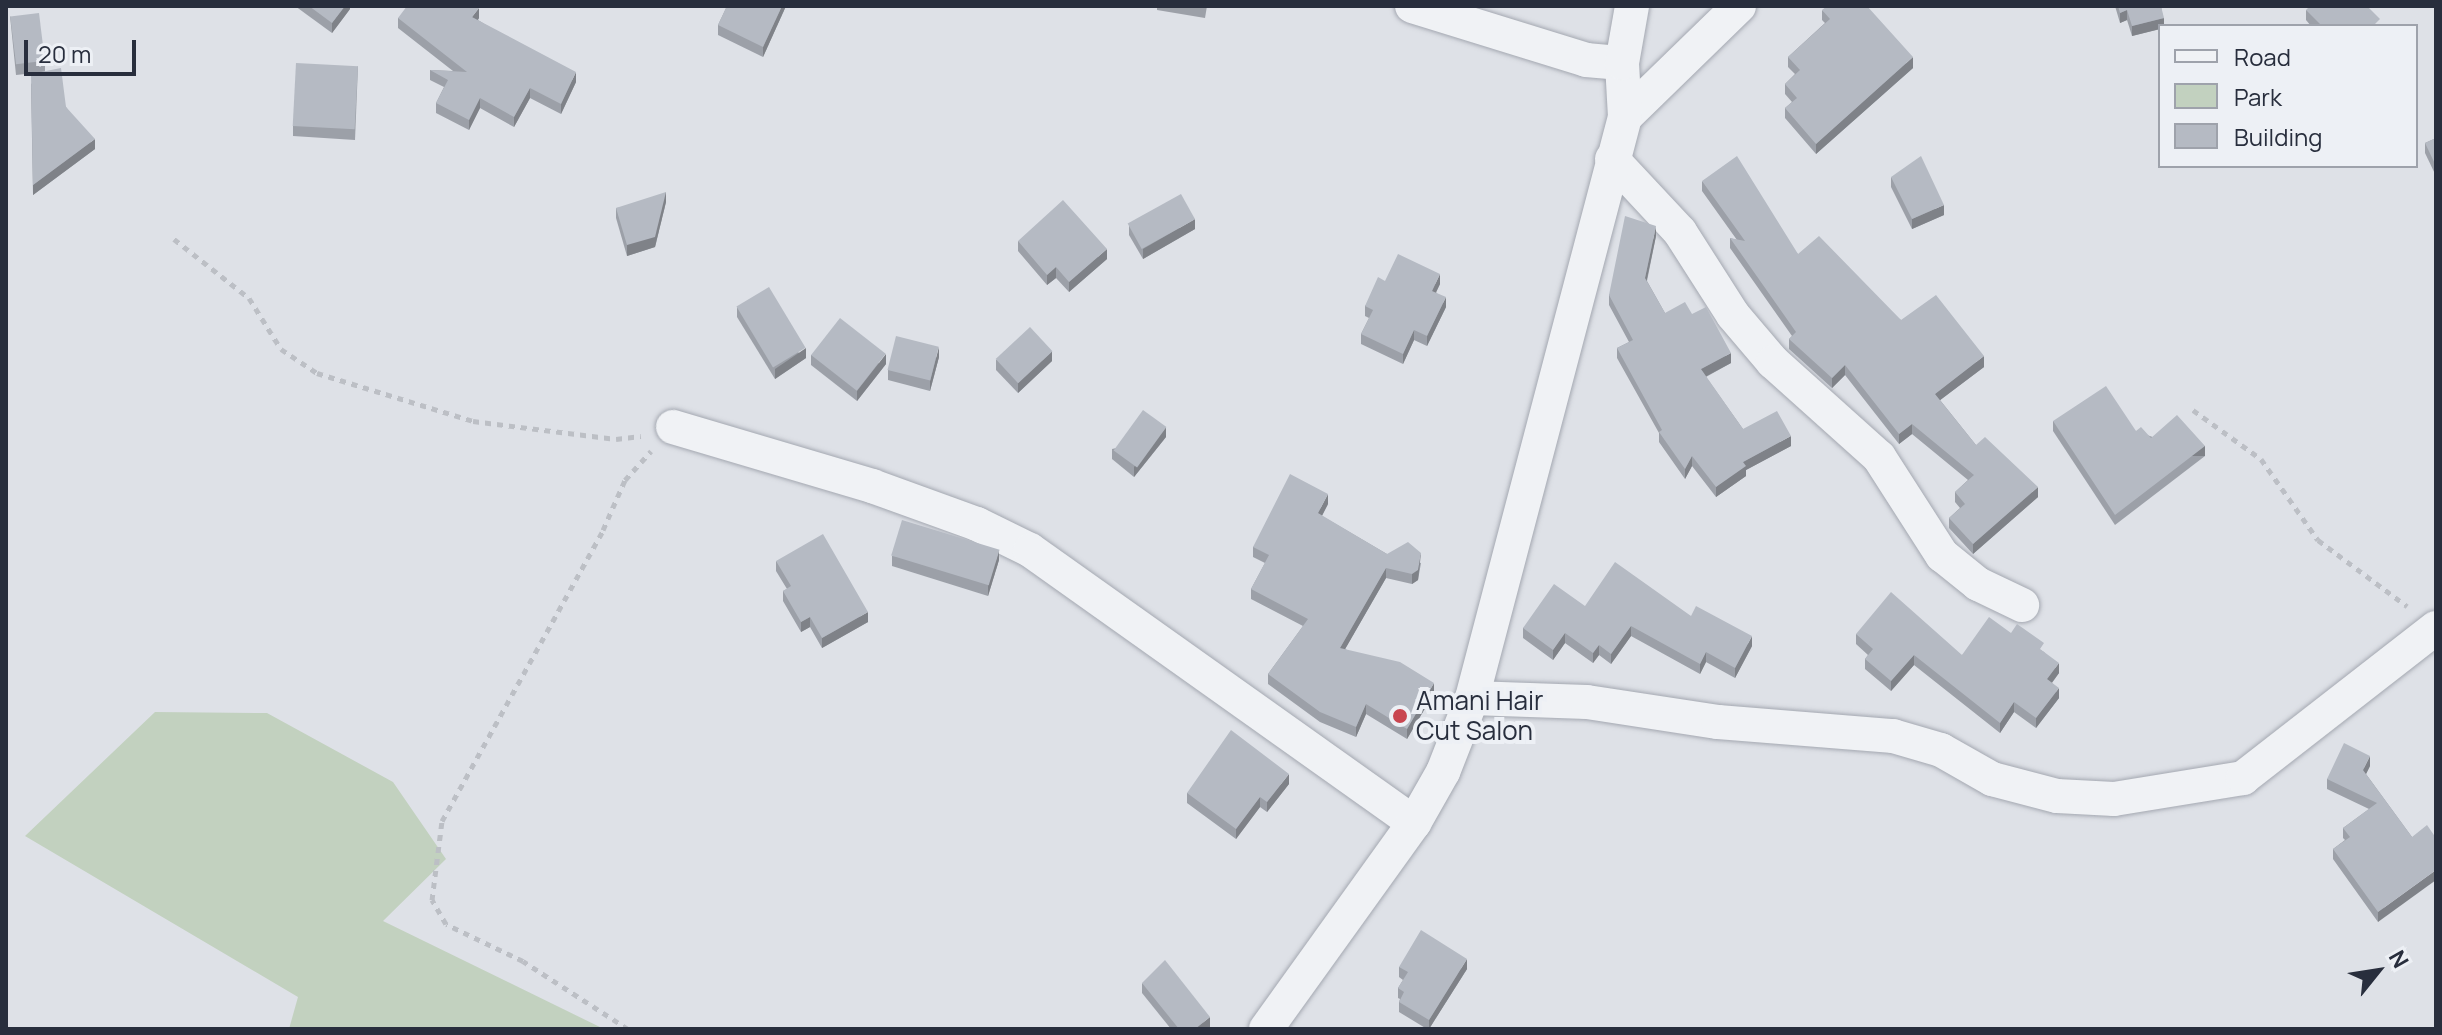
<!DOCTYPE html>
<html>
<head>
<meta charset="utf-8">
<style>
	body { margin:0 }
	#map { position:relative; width:2442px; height:1035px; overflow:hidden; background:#dee1e7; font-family:Manrope,sans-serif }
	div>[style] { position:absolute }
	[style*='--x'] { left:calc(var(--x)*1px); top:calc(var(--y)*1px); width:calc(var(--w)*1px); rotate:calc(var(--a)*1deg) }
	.green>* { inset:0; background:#c2d1bf }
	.path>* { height:5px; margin-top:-2.5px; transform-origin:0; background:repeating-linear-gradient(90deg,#bcbfc5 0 6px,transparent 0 12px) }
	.roads { filter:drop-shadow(0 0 2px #a4a8b1) drop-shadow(0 0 2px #a4a8b1) }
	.street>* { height:34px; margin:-17px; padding:0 17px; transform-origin:17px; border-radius:17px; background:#f0f2f5 }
	.wall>* { inset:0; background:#9ca0a8 }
	.shaded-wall>* { inset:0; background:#7f8288; transform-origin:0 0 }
	.building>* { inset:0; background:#b5bac3; transform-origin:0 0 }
	.dots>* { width:22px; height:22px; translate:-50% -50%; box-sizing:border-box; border:4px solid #edf0f5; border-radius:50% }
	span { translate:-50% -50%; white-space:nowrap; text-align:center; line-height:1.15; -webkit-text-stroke:8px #edf0f5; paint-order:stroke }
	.poi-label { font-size:26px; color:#282e3d }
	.left { translate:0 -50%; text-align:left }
	.frame { position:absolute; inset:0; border:8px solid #282e3d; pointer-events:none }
	.legend { position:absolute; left:2158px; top:24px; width:260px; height:144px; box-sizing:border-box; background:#edf0f5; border:2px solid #9ea2ab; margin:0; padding:10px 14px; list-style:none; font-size:24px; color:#282e3d }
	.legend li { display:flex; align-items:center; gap:16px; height:40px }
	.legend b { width:40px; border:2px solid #9ea2ab }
	.north { position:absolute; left:2338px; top:931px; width:80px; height:80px; -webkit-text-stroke:6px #edf0f5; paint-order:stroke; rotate:60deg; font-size:22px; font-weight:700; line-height:32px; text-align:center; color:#282e3d }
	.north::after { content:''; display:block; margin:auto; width:28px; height:36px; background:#282e3d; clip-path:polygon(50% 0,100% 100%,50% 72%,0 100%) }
	.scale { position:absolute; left:24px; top:40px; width:112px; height:36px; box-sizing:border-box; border:4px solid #282e3d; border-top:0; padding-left:10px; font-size:24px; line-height:28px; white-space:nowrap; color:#282e3d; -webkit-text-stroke:6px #edf0f5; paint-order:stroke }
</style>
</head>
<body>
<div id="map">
	<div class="green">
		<div style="clip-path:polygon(155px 712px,267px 713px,393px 782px,446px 859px,383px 921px,604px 1029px,289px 1029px,298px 997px,25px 836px)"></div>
	</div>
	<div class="path">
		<div style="--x:174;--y:239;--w:95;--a:38.2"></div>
		<div style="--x:249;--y:298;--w:60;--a:57.9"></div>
		<div style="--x:281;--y:349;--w:43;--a:33.7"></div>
		<div style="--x:317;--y:373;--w:163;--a:17.1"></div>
		<div style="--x:473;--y:421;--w:144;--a:7.2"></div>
		<div style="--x:616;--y:439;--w:25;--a:-7"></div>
		<div style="--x:2193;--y:410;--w:84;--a:35.8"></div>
		<div style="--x:2261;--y:459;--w:99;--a:54.9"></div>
		<div style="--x:2318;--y:540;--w:111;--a:36.6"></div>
		<div style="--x:628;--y:1029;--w:125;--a:-147.1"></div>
		<div style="--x:523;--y:961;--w:85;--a:-154.3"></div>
		<div style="--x:446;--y:924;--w:28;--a:-120"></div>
		<div style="--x:432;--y:900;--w:80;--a:-82.8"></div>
		<div style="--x:442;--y:821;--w:333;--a:-61"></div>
		<div style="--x:603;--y:530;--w:55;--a:-66.3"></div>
		<div style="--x:625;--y:480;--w:39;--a:-48"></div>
	</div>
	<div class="roads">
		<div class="street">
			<div style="--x:1412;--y:6;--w:182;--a:17.2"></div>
			<div style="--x:1586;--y:60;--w:36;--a:5"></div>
			<div style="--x:1625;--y:117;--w:159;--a:-44.2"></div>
			<div style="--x:1612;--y:159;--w:100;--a:47"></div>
			<div style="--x:1680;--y:232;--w:98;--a:57.4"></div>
			<div style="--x:1733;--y:315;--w:62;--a:49.6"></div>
			<div style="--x:1773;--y:362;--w:142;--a:41.9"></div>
			<div style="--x:1879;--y:457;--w:117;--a:57.3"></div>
			<div style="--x:1942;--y:555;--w:46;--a:38.9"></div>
			<div style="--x:1978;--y:584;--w:49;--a:25.5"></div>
			<div style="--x:673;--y:427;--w:208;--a:16.5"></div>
			<div style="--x:872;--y:486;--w:112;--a:19.9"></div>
			<div style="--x:977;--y:524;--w:59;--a:26.1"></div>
			<div style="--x:1030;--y:550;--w:471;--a:35.4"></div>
			<div style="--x:1472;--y:698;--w:115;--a:2"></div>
			<div style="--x:1587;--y:702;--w:133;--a:8.7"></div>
			<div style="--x:1718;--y:722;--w:176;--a:4.6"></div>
			<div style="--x:1893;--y:736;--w:50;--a:16.3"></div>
			<div style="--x:1941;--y:750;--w:59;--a:29.6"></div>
			<div style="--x:1992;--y:779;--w:67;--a:14.7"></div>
			<div style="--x:2057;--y:796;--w:57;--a:3"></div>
			<div style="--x:2114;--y:799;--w:131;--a:-9.2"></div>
			<div style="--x:2243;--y:778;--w:244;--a:-37.9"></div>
			<div style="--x:1266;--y:1029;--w:254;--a:-54.3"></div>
			<div style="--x:1414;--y:823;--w:59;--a:-60.4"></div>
			<div style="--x:1443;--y:772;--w:79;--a:-68.6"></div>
			<div style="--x:1472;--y:698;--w:601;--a:-75.25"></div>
			<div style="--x:1625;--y:117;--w:54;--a:-93.2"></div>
			<div style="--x:1622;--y:63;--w:58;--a:-80"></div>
		</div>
	</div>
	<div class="wall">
		<div style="clip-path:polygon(295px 6px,350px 6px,350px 9px,332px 33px)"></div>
		<div style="clip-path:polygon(727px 6px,786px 6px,763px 57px,718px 35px,718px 25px)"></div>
		<div style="clip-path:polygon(1157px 6px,1207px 6px,1205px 18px,1157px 10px)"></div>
		<div style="clip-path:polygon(2115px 6px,2161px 6px,2164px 26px,2160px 26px,2160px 29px,2132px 36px,2127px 20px,2120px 23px)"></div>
		<div style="clip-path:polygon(1822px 10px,1913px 68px,1816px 154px,1785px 118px,1785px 108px,1792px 102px,1785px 94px,1785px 84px,1795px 74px,1788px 67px,1788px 57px,1825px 23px,1822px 20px)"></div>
		<div style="clip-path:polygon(2306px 10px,2380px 26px,2311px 26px,2306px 20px)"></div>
		<div style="clip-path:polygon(10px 16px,45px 61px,45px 71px,66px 107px,95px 149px,33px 195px,31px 84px,44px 72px,16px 75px)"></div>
		<div style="clip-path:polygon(398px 18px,479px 18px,478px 20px,576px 82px,561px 114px,530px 98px,514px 127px,480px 108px,469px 130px,436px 113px,436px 103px,444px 87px,430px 80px,430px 70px,453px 71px,398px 28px)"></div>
		<div style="clip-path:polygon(358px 66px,355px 140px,293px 136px,293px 126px)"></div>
		<div style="clip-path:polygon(2436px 138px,2436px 176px,2425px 153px,2425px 143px)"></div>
		<div style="clip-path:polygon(1891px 177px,1944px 215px,1912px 229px,1891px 187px)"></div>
		<div style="clip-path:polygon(1702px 181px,1798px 254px,1901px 320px,1984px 367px,1940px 400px,1976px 445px,2038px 497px,1973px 554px,1949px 528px,1949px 518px,1960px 508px,1955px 502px,1955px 492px,1968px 480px,1912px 434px,1899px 444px,1845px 375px,1832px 388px,1789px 349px,1789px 339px,1792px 336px,1730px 248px,1730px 238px,1737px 240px,1702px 191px)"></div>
		<div style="clip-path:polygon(666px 202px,655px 247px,627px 256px,616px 218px,616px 208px)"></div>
		<div style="clip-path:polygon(1129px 225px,1195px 229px,1143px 259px,1129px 235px)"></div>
		<div style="clip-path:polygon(1656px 236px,1647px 281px,1665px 313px,1692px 314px,1731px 363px,1706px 377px,1743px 429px,1791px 446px,1746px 470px,1746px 476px,1716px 497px,1692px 466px,1685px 479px,1659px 442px,1659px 433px,1617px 358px,1617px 348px,1629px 342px,1609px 305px,1609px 295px)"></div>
		<div style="clip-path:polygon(1018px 241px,1107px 259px,1069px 292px,1056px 278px,1047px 285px,1018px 251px)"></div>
		<div style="clip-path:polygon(1385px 281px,1440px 284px,1436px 292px,1446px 307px,1427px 346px,1414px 340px,1403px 364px,1361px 344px,1361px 334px,1369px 318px,1365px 316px,1365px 306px)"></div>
		<div style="clip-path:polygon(737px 307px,806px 358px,775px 379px,737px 317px)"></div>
		<div style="clip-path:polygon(811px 355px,886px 364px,857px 401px,811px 365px)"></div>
		<div style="clip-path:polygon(939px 357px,930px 391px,888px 380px,888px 370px)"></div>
		<div style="clip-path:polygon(996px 360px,1052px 361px,1018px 393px,996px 370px)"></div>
		<div style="clip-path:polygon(2053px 421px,2136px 431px,2205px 456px,2115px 525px,2053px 431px)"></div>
		<div style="clip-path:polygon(1166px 437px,1134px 477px,1112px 459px,1112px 449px)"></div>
		<div style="clip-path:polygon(1328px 504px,1322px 516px,1387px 554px,1421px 563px,1418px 580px,1412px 584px,1386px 578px,1345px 649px,1434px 693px,1407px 739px,1366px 714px,1356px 737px,1320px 722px,1268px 684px,1268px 674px,1303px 626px,1251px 599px,1251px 589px,1265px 563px,1253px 557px,1253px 547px)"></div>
		<div style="clip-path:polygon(892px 556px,999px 560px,988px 596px,892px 566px)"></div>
		<div style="clip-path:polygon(776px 561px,868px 622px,822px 648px,810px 627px,801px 632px,783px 601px,783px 591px,787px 589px,776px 571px)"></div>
		<div style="clip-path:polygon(1585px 606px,1691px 616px,1752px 646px,1735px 678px,1706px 662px,1700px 674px,1631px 636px,1611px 664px,1599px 655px,1593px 663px,1565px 643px,1553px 660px,1523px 638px,1523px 628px)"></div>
		<div style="clip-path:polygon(2011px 633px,2044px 652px,2059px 673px,2052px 683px,2059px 698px,2036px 728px,2014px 712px,2000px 733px,1914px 665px,1891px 691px,1865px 669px,1865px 659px,1868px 655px,1856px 644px,1856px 634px,1962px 655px)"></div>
		<div style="clip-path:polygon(2370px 766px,2366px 774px,2412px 837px,2378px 922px,2333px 859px,2333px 849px,2345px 840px,2343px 838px,2343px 828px,2369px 809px,2327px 789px,2327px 779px)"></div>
		<div style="clip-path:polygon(1289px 784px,1267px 812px,1260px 807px,1236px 839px,1187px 803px,1187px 793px)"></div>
		<div style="clip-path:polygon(1399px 967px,1467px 969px,1429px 1029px,1427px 1029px,1399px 1012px,1399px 1002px,1400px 999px,1398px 998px,1398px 988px,1403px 980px,1399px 977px)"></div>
		<div style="clip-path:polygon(1142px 983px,1210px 1027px,1208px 1029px,1171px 1029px,1142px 993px)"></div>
	</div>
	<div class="shaded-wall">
		<div style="clip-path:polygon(345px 6px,350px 6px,350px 9px,332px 33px,332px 23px)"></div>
		<div style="clip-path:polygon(782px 6px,786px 6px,763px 57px,763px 47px)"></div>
		<div style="clip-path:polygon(479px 8px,479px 18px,472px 27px,472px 17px)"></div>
		<div style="clip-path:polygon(2127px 10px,2127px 20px,2120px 23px,2120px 13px)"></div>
		<div style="clip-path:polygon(2164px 18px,2164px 26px,2160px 26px,2160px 29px,2132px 36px,2132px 26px)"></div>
		<div style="clip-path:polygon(1913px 57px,1913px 68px,1816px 154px,1816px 144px)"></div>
		<div style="clip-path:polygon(576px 72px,576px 82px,561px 114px,561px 104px)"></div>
		<div style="clip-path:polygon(530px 88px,530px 98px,514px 127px,514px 117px)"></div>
		<div style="clip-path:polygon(480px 98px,480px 108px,469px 130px,469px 120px)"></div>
		<div style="clip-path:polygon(95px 139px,95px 149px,33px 195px,33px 185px)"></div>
		<div style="clip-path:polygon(666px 192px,666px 202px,655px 247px,627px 256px,627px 245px)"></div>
		<div style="clip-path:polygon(1944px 205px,1944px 215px,1912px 229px,1912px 219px)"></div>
		<div style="clip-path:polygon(1195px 219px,1195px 229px,1143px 259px,1143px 249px)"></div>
		<div style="clip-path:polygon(1656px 226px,1656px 236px,1645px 288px,1645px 278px)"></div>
		<div style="clip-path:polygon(1107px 249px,1107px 259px,1069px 292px,1069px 282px)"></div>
		<div style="clip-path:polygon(1056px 267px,1056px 278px,1047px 285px,1047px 275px)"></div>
		<div style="clip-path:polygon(1440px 274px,1440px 284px,1432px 301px,1432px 291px)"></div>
		<div style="clip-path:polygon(1446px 297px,1446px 307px,1427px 346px,1427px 336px)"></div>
		<div style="clip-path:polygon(1414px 330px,1414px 340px,1403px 364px,1403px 354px)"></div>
		<div style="clip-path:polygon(939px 347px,939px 357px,930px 391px,930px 381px)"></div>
		<div style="clip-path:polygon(806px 348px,806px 358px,775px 379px,775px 369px)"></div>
		<div style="clip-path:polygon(1052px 351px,1052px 361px,1018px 393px,1018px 383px)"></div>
		<div style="clip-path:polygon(1731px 353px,1731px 363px,1701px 379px,1701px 369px)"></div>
		<div style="clip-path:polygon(886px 354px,886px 364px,857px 401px,857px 391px)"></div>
		<div style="clip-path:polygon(1984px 356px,1984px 367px,1935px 404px,1935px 394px)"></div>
		<div style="clip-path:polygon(1845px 365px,1845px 375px,1832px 388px,1832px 378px)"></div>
		<div style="clip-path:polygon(1912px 424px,1912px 434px,1899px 444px,1899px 434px)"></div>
		<div style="clip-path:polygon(1166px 427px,1166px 437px,1134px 477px,1134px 467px)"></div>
		<div style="clip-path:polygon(1791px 436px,1791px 446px,1746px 470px,1746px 476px,1716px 497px,1716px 487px,1743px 462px)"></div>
		<div style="left:2205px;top:446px;width:10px;height:113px;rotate:90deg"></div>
		<div style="clip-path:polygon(1692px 456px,1692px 466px,1685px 479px,1685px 469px)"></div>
		<div style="clip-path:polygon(2038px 487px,2038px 497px,1973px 554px,1973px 544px)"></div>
		<div style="clip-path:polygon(1328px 494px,1328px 504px,1318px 523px,1318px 513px)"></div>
		<div style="clip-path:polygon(999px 550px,999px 560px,988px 596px,988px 586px)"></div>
		<div style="clip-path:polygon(1421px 553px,1418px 580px,1412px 584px,1412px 574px)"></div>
		<div style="clip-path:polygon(1386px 568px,1386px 578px,1340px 658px,1340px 648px)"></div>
		<div style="clip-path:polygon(868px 612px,868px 622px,822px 648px,822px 638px)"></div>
		<div style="clip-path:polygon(810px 617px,810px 627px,801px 632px,801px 622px)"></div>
		<div style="clip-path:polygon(1631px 626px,1631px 636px,1611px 664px,1611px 654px)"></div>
		<div style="clip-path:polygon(1565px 633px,1565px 643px,1553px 660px,1553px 650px)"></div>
		<div style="clip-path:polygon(1752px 636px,1752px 646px,1735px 678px,1735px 668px)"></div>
		<div style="clip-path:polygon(1599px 645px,1599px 655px,1593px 663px,1593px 653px)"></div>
		<div style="clip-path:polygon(1706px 652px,1706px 662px,1700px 674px,1700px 664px)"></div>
		<div style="clip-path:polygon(1914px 655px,1914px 665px,1891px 691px,1891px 681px)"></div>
		<div style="clip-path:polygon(2059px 663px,2059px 673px,2047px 689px,2047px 679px)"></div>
		<div style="clip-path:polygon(1434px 683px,1434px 693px,1407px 739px,1407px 729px)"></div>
		<div style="clip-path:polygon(2059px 688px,2059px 698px,2036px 728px,2036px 718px)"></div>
		<div style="clip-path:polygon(2014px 702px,2014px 712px,2000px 733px,2000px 723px)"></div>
		<div style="clip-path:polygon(1366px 704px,1366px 714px,1356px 737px,1356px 727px)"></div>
		<div style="clip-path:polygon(2370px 756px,2370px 766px,2363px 780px,2363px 770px)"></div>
		<div style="clip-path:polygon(1289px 774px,1289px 784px,1267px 812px,1267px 802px)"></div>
		<div style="clip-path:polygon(1260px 797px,1260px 807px,1236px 839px,1236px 829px)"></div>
		<div style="clip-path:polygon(2436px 870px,2436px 880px,2378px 922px,2378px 912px)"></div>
		<div style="clip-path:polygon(1467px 959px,1467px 969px,1429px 1029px,1429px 1020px)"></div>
		<div style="clip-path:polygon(1210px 1017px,1210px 1027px,1208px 1029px,1195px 1029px)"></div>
	</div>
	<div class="building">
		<div style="clip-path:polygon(309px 6px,345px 6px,332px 23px)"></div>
		<div style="clip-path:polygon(407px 6px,476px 6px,479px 8px,472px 17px,576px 72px,561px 104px,530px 88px,514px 117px,480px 98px,469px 120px,436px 103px,448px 80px,430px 70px,467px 72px,398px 18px)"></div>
		<div style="clip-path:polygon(727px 6px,782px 6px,763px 47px,718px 25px)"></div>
		<div style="clip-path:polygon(1827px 6px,1867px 6px,1913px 57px,1816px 144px,1785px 108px,1797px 98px,1785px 84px,1800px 70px,1788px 57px,1830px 19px,1822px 10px)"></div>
		<div style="clip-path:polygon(2118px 6px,2161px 6px,2164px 18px,2132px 26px,2127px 10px,2120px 13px)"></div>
		<div style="clip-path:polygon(2310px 6px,2367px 6px,2380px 19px,2373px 26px,2322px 26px,2306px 10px)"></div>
		<div style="left:39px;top:13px;width:48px;height:29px;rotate:83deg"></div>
		<div style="left:296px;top:63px;width:62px;height:63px;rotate:3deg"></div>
		<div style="clip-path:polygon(61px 68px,66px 107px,95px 139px,33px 185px,31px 74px)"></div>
		<div style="clip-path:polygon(2436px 138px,2436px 166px,2425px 143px)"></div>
		<div style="clip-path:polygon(1737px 156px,1798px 254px,1819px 236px,1901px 320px,1936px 295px,1984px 356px,1935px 394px,1976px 445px,1985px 437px,2038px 487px,1973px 544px,1949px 518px,1965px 504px,1955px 492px,1974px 475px,1912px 424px,1899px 434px,1845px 365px,1832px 378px,1789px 339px,1796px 332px,1730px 238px,1745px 241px,1702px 181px)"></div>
		<div style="clip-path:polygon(1921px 156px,1944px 205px,1912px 219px,1891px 177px)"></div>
		<div style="clip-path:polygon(666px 192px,655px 237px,627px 245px,616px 208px)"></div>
		<div style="left:1181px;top:194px;width:29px;height:61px;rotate:61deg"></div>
		<div style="clip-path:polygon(1063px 200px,1107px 249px,1069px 282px,1056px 267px,1047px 275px,1018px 241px)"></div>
		<div style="clip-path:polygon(1625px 216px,1656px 226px,1645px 278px,1665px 313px,1685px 302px,1692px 314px,1706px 307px,1731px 353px,1701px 369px,1743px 429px,1777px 411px,1791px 436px,1743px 462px,1746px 466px,1716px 487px,1692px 456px,1685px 469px,1659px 432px,1662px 430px,1617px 348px,1633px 340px,1609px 295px)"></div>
		<div style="clip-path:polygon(1398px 254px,1440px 274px,1432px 291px,1446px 297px,1427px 336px,1414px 330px,1403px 354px,1361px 334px,1373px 310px,1365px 306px,1378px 277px,1385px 281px)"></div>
		<div style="left:769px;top:287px;width:71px;height:38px;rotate:59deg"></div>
		<div style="left:840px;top:318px;width:58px;height:47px;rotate:38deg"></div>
		<div style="left:1030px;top:327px;width:33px;height:47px;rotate:47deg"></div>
		<div style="left:896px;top:336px;width:44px;height:35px;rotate:14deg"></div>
		<div style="clip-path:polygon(2106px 386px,2136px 431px,2141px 427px,2151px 438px,2177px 415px,2205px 446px,2115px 515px,2053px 421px)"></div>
		<div style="left:1143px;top:410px;width:29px;height:50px;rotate:36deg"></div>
		<div style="clip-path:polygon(1290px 474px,1328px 494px,1318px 513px,1387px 554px,1408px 542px,1421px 553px,1418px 570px,1412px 574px,1386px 568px,1340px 648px,1400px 662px,1434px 683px,1407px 729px,1366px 704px,1356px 727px,1320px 712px,1268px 674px,1308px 619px,1251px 589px,1269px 555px,1253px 547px)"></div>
		<div style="left:902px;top:520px;width:102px;height:37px;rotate:17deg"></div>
		<div style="clip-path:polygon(823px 534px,868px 612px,822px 638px,810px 617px,801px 622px,783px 591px,791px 586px,776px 561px)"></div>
		<div style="clip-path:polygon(1615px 562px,1691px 616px,1696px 606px,1752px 636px,1735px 668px,1706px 652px,1700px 664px,1631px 626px,1611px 654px,1599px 645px,1593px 653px,1565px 633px,1553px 650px,1523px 628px,1554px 584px,1585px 606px)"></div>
		<div style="clip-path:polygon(1891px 592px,1962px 655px,1989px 617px,2011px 633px,2017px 624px,2044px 643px,2040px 649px,2059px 663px,2047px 679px,2059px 688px,2036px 718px,2014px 702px,2000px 723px,1914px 655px,1891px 681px,1865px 659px,1873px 649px,1856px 634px)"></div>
		<div style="clip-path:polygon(1231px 730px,1289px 774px,1267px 802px,1260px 797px,1236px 829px,1187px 793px)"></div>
		<div style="clip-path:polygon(2344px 743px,2370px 756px,2363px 770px,2412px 837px,2427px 825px,2436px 838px,2436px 870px,2378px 912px,2333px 849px,2350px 837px,2343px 828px,2377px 803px,2327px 779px)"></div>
		<div style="clip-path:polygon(1421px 930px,1467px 959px,1429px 1020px,1399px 1002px,1404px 992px,1398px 988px,1408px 972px,1399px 967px)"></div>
		<div style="clip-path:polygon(1165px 960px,1210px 1017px,1195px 1029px,1179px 1029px,1142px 983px)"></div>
	</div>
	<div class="dots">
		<div style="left:1400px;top:716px;background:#c94650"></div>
	</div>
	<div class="poi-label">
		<span class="left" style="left:1416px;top:716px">Amani Hair<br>Cut Salon</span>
	</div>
	<div class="frame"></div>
	<ul class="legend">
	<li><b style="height:10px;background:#f0f2f5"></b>Road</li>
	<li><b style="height:22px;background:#c2d1bf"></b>Park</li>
	<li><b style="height:22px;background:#b5bac3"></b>Building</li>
	</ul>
	<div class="north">N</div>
	<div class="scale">20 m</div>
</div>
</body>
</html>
